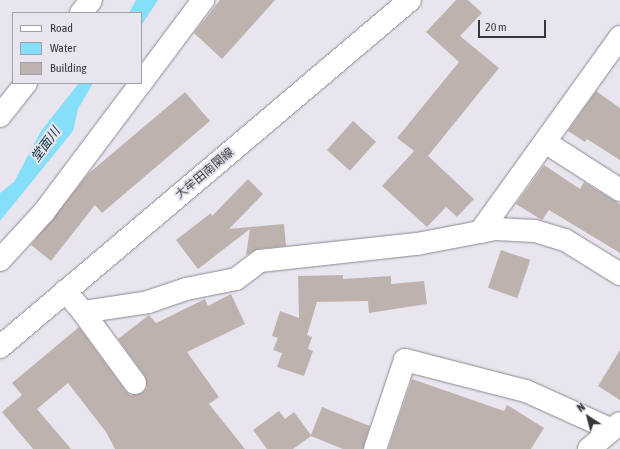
<!DOCTYPE html>
<html>
<head>
<meta charset="utf-8">
<style>
	body { margin:0 }
	#map { position:relative; width:620px; height:449px; overflow:hidden; background:#e8e5ef; font-family:"Asap Condensed","Noto Sans JP",sans-serif }
	div>[style] { position:absolute }
	[style*='--x'] { left:calc(var(--x)*1px); top:calc(var(--y)*1px); width:calc(var(--w)*1px); rotate:calc(var(--a)*1deg) }
	.water>* { inset:0; background:#85dff8 }
	.building>* { inset:0; background:#beb2af; transform-origin:0 0 }
	.roads { filter:drop-shadow(0 0 1px #8b8891) drop-shadow(0 0 1px #8b8891) }
	.minor>* { height:22px; margin:-11px; padding:0 11px; transform-origin:11px; border-radius:11px; background:#fff }
	.major>* { height:22px; margin:-11px; padding:0 11px; transform-origin:11px; border-radius:11px; background:#fff }
	span { translate:-50% -50%; white-space:nowrap; text-align:center; line-height:1.15; -webkit-text-stroke:4px #e8e5ef; paint-order:stroke }
	.street-label { font-size:12px; color:#37363a }
	.water-label { font-size:13px; color:#0a3540; font-style:italic }
	.legend { position:absolute; left:12px; top:12px; width:130px; height:72px; box-sizing:border-box; background:#e8e5ef; border:1px solid #a19fa7; margin:0; padding:5px 7px; list-style:none; font-size:12px; color:#37363a }
	.legend li { display:flex; align-items:center; gap:8px; height:20px }
	.legend b { width:20px; border:1px solid #a19fa7 }
	.north { position:absolute; left:568px; top:397px; width:40px; height:40px; -webkit-text-stroke:3px #e8e5ef; paint-order:stroke; rotate:324deg; font-size:11px; font-weight:700; line-height:16px; text-align:center; color:#37363a }
	.north::after { content:''; display:block; margin:auto; width:14px; height:18px; background:#37363a; clip-path:polygon(50% 0,100% 100%,50% 72%,0 100%) }
	.scale { position:absolute; left:478px; top:20px; width:68px; height:18px; box-sizing:border-box; border:2px solid #37363a; border-top:0; padding-left:5px; font-size:12px; line-height:14px; white-space:nowrap; color:#37363a; -webkit-text-stroke:3px #e8e5ef; paint-order:stroke }
</style>
</head>
<body>
<div id="map">
	<div class="water">
		<div style="clip-path:polygon(136px 0,158px 0,141px 26px,141px 13px,129px 13px)"></div>
		<div style="clip-path:polygon(79px 83px,93px 83px,78px 109px,73px 131px,0 221px,0 193px,14px 182px,41px 131px)"></div>
	</div>
	<div class="building">
		<div style="clip-path:polygon(220px 0,275px 0,222px 59px,194px 33px)"></div>
		<div style="clip-path:polygon(456px 0,468px 0,482px 13px,460px 36px,499px 68px,428px 156px,474px 199px,457px 217px,446px 207px,427px 227px,382px 186px,414px 151px,397px 138px,459px 62px,426px 32px)"></div>
		<div style="clip-path:polygon(596px 91px,620px 108px,620px 160px,587px 139px,585px 142px,568px 131px)"></div>
		<div style="clip-path:polygon(185px 92px,210px 121px,102px 213px,95px 205px,51px 261px,31px 245px,88px 174px)"></div>
		<div style="left:353px;top:121px;width:31px;height:39px;rotate:42deg"></div>
		<div style="clip-path:polygon(544px 165px,580px 189px,584px 182px,620px 204px,620px 253px,549px 210px,542px 220px,516px 204px)"></div>
		<div style="clip-path:polygon(248px 179px,263px 194px,229px 229px,284px 224px,286px 246px,259px 249px,246px 255px,250px 229px,198px 269px,176px 240px,211px 213px,212px 216px)"></div>
		<div style="left:501px;top:250px;width:31px;height:40px;rotate:19deg"></div>
		<div style="clip-path:polygon(343px 275px,343px 279px,391px 276px,391px 284px,424px 281px,427px 304px,369px 313px,368px 301px,317px 302px,307px 335px,312px 337px,308px 349px,313px 351px,304px 376px,277px 367px,282px 353px,273px 350px,278px 338px,272px 336px,280px 311px,299px 318px,298px 276px)"></div>
		<div style="clip-path:polygon(231px 294px,245px 324px,187px 352px,219px 397px,209px 404px,245px 449px,115px 449px,106px 432px,68px 383px,37px 409px,71px 449px,33px 449px,2px 412px,22px 395px,12px 383px,79px 327px,125px 390px,130px 395px,142px 393px,147px 388px,145px 376px,118px 339px,149px 315px,156px 323px,205px 299px,208px 306px)"></div>
		<div style="clip-path:polygon(620px 350px,620px 400px,598px 386px)"></div>
		<div style="clip-path:polygon(412px 379px,504px 411px,507px 405px,544px 428px,531px 449px,388px 449px)"></div>
		<div style="clip-path:polygon(322px 407px,370px 426px,363px 449px,343px 449px,311px 436px,293px 449px,267px 449px,253px 430px,279px 411px,285px 419px,294px 412px,311px 435px)"></div>
	</div>
	<div class="roads">
		<div class="minor">
			<div style="--x:81;--y:13;--w:16;--a:-52"></div>
			<div style="--x:141;--y:83;--w:104;--a:-53.2"></div>
			<div style="--x:0;--y:116;--w:42;--a:-51.8"></div>
			<div style="--x:545;--y:142;--w:89;--a:32.6"></div>
			<div style="--x:480;--y:232;--w:240;--a:-54.3"></div>
			<div style="--x:0;--y:260;--w:65;--a:-47.5"></div>
			<div style="--x:44;--y:212;--w:161;--a:-53.1"></div>
			<div style="--x:65;--y:291;--w:28;--a:49"></div>
			<div style="--x:83;--y:312;--w:66;--a:-8.7"></div>
			<div style="--x:148;--y:302;--w:40;--a:-18.9"></div>
			<div style="--x:186;--y:289;--w:51;--a:-11.3"></div>
			<div style="--x:236;--y:279;--w:30;--a:-37"></div>
			<div style="--x:260;--y:261;--w:158;--a:-6.2"></div>
			<div style="--x:417;--y:244;--w:80;--a:-10.8"></div>
			<div style="--x:496;--y:229;--w:39;--a:3"></div>
			<div style="--x:535;--y:231;--w:31;--a:17"></div>
			<div style="--x:565;--y:240;--w:65;--a:31.7"></div>
			<div style="--x:83;--y:312;--w:88;--a:53.8"></div>
			<div style="--x:375;--y:449;--w:94;--a:-71.4"></div>
			<div style="--x:405;--y:360;--w:125;--a:14.4"></div>
			<div style="--x:526;--y:391;--w:94;--a:24.4"></div>
			<div style="--x:589;--y:449;--w:40;--a:-40"></div>
		</div>
		<div class="major">
			<div style="--x:0;--y:347;--w:537;--a:-40.24"></div>
		</div>
	</div>
	<div class="street-label">
		<span style="left:205px;top:174px;rotate:-40deg">大牟田南関線</span>
	</div>
	<div class="water-label">
		<span style="left:46px;top:145px;rotate:-54deg">堂面川</span>
	</div>
	<ul class="legend">
	<li><b style="height:5px;background:#fff"></b>Road</li>
	<li><b style="height:11px;background:#85dff8"></b>Water</li>
	<li><b style="height:11px;background:#beb2af"></b>Building</li>
	</ul>
	<div class="north">N</div>
	<div class="scale">20 m</div>
</div>
</body>
</html>
